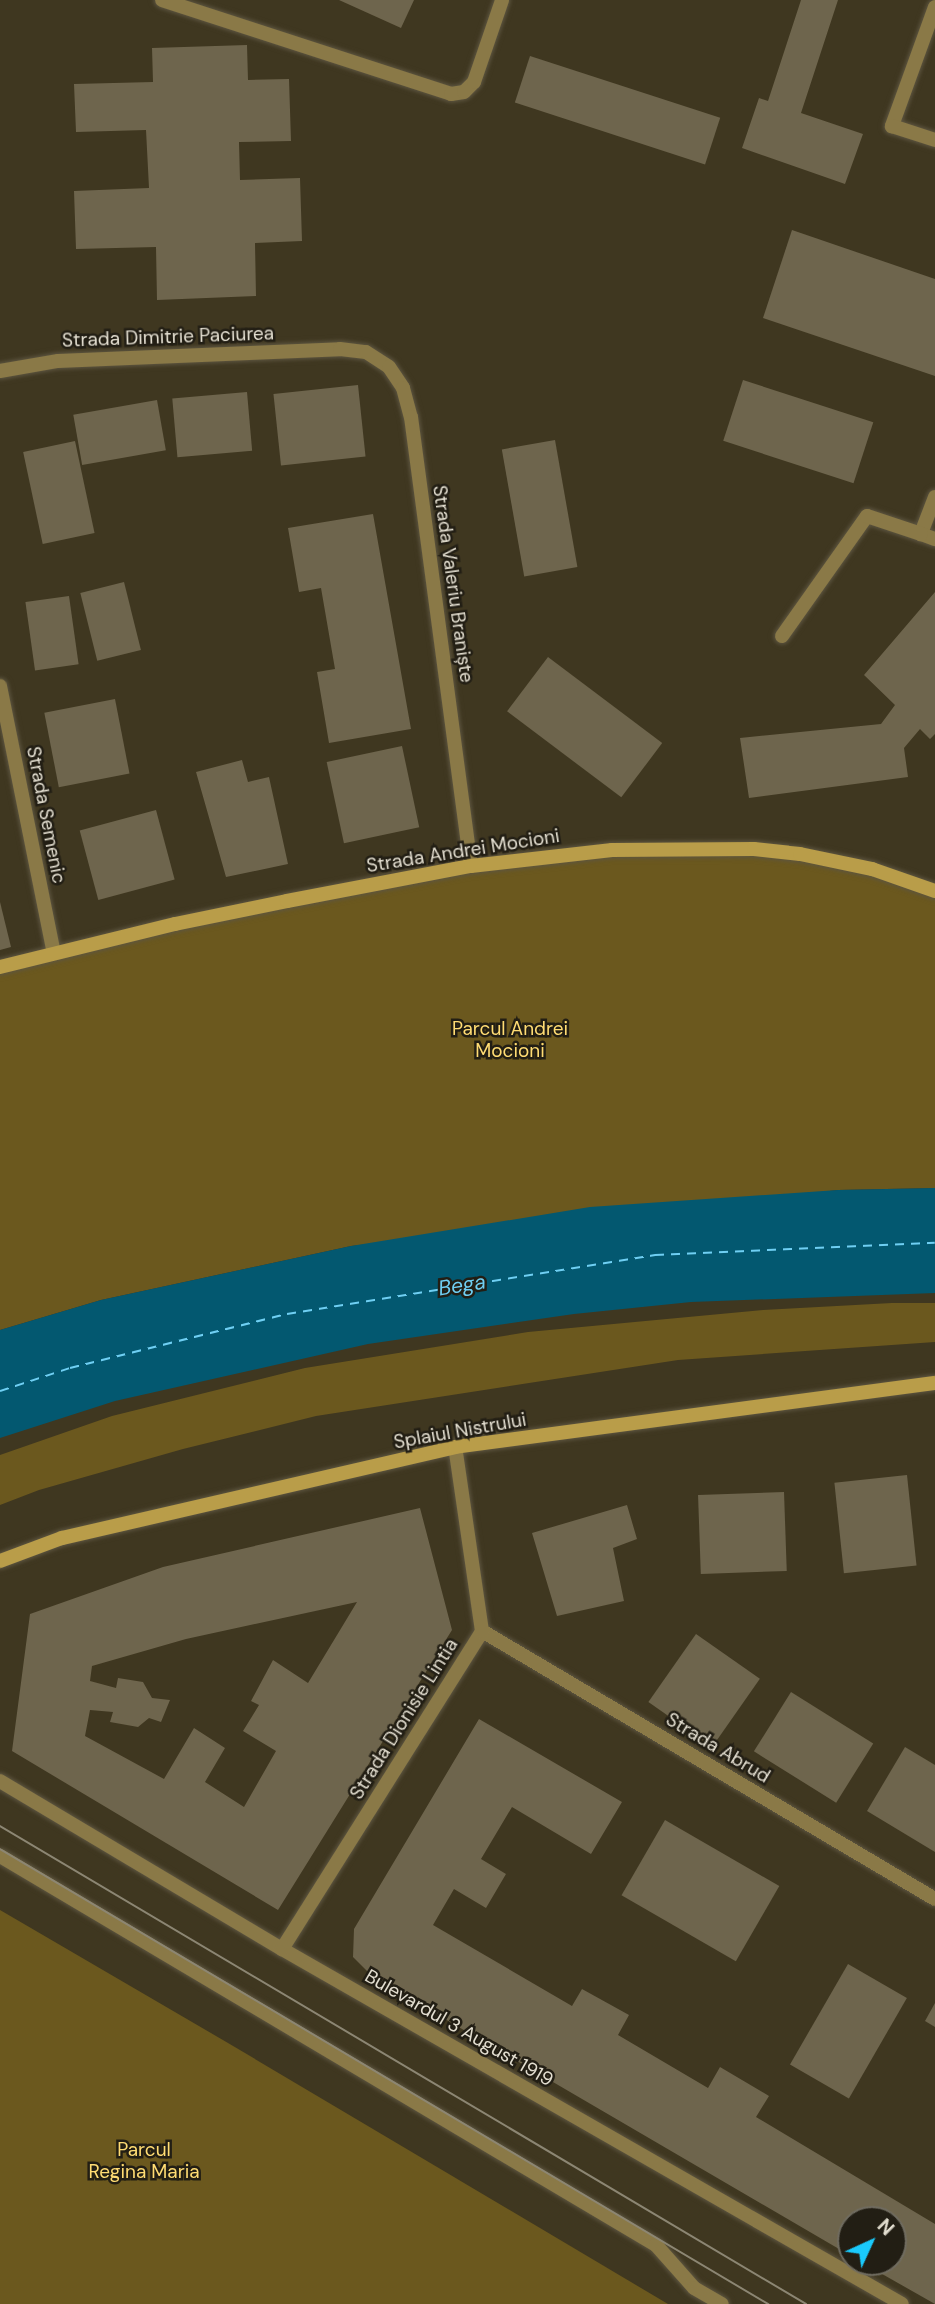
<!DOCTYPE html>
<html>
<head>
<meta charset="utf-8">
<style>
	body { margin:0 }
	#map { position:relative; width:935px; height:2304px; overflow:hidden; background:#3f3720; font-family:"DM Sans",sans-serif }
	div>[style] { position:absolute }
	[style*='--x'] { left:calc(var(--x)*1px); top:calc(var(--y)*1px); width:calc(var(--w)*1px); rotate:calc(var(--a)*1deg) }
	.green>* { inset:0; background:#6b581e }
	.water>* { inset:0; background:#035870 }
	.ferry>* { height:2px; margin-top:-1px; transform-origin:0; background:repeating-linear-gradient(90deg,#6fcff3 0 9px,transparent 0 16px) }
	.building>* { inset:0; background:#6e654d; transform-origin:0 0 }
	.roads { filter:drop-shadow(0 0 2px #5d5540) drop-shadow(0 0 2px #5d5540) }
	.lane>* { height:14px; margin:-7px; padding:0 7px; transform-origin:7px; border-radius:7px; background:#8a7947 }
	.street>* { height:14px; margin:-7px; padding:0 7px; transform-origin:7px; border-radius:7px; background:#8a7947 }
	.secondary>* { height:14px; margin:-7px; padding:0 7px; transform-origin:7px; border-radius:7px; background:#b99d49 }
	.tram>* { height:2px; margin:-1px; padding:0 1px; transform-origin:1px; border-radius:1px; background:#8c8673 }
	span { translate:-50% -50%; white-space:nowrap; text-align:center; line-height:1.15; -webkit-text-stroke:5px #221e14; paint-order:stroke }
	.street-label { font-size:19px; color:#e3ded0 }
	.park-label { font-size:19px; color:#ffdc73 }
	.water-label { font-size:21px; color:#6fcff3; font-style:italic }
	.north { position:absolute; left:837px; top:2206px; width:70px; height:70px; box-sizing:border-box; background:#221e14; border:2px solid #6f6b5f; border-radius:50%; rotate:45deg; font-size:19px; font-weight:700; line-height:28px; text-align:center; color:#e3ded0 }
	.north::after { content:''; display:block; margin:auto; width:24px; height:32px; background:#1acafc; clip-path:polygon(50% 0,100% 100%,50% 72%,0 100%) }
</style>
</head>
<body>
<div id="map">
	<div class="green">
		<div style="clip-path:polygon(800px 854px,935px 891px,935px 1188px,838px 1190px,351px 1246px,101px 1300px,0 1330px,0 967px,54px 953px,552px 855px)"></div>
		<div style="clip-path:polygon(892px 1303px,935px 1303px,935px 1342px,678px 1360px,316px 1416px,183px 1449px,39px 1490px,0 1505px,0 1455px,112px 1416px,305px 1368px,528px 1332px,763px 1310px)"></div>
		<div style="clip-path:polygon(0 1910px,228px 2043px,668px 2304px,0 2304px)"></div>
	</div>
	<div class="water">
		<div style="clip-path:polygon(935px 1188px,935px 1293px,691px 1302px,574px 1314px,368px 1344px,115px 1401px,0 1438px,0 1330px,101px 1300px,351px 1246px,590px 1207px,838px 1190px)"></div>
	</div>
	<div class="ferry">
		<div style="--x:0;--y:1391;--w:74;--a:-18.2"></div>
		<div style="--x:70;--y:1368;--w:224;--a:-14"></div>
		<div style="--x:287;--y:1314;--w:373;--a:-9.1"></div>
		<div style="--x:655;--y:1255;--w:280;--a:-2.5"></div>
	</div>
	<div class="building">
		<div style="clip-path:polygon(339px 0,414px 0,401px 28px)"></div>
		<div style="clip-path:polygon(801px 0,838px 0,801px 113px,863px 134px,845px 184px,742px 148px,759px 98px,768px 101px)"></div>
		<div style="clip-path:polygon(247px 45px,248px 80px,289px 79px,291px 141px,239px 142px,240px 180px,300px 178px,302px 241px,255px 243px,256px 296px,157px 300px,156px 247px,76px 249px,74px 191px,149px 188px,146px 130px,76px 132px,74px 84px,153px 82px,152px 48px)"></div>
		<div style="left:530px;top:56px;width:200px;height:49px;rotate:18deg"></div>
		<div style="clip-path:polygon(792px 230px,935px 279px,935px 376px,763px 318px)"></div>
		<div style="left:743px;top:380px;width:137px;height:64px;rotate:18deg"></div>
		<div style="left:358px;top:385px;width:72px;height:85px;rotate:84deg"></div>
		<div style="left:247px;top:392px;width:59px;height:75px;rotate:85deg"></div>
		<div style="left:157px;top:400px;width:51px;height:85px;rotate:80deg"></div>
		<div style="left:555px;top:440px;width:129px;height:54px;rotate:80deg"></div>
		<div style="left:75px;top:441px;width:94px;height:53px;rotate:78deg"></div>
		<div style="clip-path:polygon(373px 514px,411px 729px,329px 743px,317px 672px,335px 669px,321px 588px,299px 592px,288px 528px)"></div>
		<div style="left:124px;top:582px;width:70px;height:45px;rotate:76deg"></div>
		<div style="clip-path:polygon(935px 592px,935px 734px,930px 739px,920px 729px,904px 748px,908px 777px,749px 798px,740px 738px,881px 724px,895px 705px,864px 675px)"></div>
		<div style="left:69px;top:596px;width:69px;height:44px;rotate:82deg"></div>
		<div style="left:548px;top:657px;width:143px;height:68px;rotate:37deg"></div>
		<div style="left:115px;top:699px;width:76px;height:72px;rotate:79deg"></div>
		<div style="left:402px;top:746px;width:83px;height:77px;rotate:78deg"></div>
		<div style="clip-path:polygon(242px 760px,248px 782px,269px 777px,288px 864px,226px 877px,196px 772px)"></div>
		<div style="left:156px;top:810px;width:72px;height:79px;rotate:75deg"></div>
		<div style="clip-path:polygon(0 902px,11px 947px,0 950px)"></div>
		<div style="left:907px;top:1475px;width:91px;height:73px;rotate:84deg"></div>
		<div style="left:784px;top:1492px;width:79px;height:86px;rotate:88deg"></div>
		<div style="clip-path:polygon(627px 1505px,637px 1539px,613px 1548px,624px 1601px,557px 1616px,532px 1533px)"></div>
		<div style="clip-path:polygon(evenodd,420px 1508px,452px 1630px,278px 1910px,12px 1751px,30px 1614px,163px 1567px,420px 1508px,357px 1602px,308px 1683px,273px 1660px,251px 1701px,259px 1705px,243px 1731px,276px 1751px,244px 1807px,205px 1782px,225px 1748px,194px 1728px,164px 1779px,85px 1736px,90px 1710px,113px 1712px,110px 1722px,138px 1727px,149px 1718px,161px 1722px,170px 1700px,152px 1698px,143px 1682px,118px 1678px,116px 1688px,90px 1681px,92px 1666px,186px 1639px,357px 1602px)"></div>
		<div style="left:696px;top:1634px;width:78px;height:83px;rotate:35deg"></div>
		<div style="left:791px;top:1692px;width:97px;height:70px;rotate:32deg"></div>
		<div style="clip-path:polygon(479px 1719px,622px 1802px,591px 1854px,512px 1807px,481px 1859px,506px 1874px,486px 1908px,454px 1889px,433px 1925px,572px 2006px,582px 1989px,629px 2015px,618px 2035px,708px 2088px,720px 2067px,769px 2096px,756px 2117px,935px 2224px,935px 2304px,861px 2262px,893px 2262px,893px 2220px,851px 2220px,851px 2256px,373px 1977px,353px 1957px,354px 1929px)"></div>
		<div style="clip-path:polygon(905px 1747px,935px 1765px,935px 1852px,867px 1811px)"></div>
		<div style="left:665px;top:1820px;width:132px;height:87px;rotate:30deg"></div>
		<div style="left:848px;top:1964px;width:68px;height:116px;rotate:30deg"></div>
		<div style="clip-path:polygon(935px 2003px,935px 2027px,925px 2021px)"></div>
	</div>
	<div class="roads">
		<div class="lane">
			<div style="--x:935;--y:7;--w:127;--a:109.9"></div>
			<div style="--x:892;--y:126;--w:45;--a:18"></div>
			<div style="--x:935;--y:497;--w:40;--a:111"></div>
			<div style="--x:921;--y:534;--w:15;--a:20"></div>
			<div style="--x:782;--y:636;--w:147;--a:-54.7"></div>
			<div style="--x:867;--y:516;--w:57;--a:18.4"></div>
		</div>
		<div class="street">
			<div style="--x:162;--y:0;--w:304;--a:18"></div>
			<div style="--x:451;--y:94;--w:13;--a:-9"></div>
			<div style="--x:464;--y:92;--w:14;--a:-45"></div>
			<div style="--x:474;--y:82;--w:87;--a:-71.1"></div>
			<div style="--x:0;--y:371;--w:59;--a:-9.8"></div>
			<div style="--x:58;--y:361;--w:282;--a:-2.4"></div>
			<div style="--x:340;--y:349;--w:26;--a:7"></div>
			<div style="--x:366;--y:352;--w:27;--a:33"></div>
			<div style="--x:389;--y:367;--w:25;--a:56"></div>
			<div style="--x:403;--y:388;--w:30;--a:75"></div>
			<div style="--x:411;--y:417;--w:453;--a:82.4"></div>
			<div style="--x:0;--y:686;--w:272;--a:78.6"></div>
			<div style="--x:482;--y:1631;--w:526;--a:30.61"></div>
			<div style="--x:0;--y:1781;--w:328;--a:30.8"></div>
			<div style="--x:282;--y:1949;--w:714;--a:29.79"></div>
			<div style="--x:0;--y:1856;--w:763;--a:30.67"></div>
			<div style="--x:656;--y:2245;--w:57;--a:48.5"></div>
			<div style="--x:694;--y:2288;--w:32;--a:30"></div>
			<div style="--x:282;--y:1949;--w:376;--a:-57.8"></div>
			<div style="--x:482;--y:1631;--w:186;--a:-98.3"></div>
		</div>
		<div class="secondary">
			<div style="--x:0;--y:967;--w:180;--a:-13.8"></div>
			<div style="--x:175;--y:924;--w:114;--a:-11.6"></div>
			<div style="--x:287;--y:901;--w:187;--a:-10.8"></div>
			<div style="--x:471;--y:866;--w:142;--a:-6.5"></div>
			<div style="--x:612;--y:850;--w:142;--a:-0.4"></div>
			<div style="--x:754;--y:849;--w:46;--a:6.2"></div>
			<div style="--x:800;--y:854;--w:74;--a:11.8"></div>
			<div style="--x:872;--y:869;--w:67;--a:19.2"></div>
			<div style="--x:0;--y:1561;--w:66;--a:-20.4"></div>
			<div style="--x:62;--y:1538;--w:403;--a:-13"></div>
			<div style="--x:455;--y:1447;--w:484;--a:-7.6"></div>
		</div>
	</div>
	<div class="tram">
		<div style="--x:0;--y:1826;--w:937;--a:30.67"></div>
		<div style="--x:0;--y:1849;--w:893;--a:30.64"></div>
	</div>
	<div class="street-label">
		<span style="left:168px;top:337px;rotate:-2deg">Strada Dimitrie Paciurea</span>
		<span style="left:453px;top:584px;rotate:82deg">Strada Valeriu Braniște</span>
		<span style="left:46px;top:815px;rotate:79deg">Strada Semenic</span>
		<span style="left:463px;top:851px;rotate:-9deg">Strada Andrei Mocioni</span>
		<span style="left:460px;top:1431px;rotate:-10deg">Splaiul Nistrului</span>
		<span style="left:404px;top:1719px;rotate:-58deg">Strada Dionisie Lintia</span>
		<span style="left:718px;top:1748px;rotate:31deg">Strada Abrud</span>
		<span style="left:459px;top:2028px;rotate:30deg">Bulevardul 3 August 1919</span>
	</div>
	<div class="park-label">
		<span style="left:510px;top:1040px">Parcul Andrei<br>Mocioni</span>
		<span style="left:144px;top:2161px">Parcul<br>Regina Maria</span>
	</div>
	<div class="water-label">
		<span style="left:462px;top:1285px;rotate:-9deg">Bega</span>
	</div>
	<div class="north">N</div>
</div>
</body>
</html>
